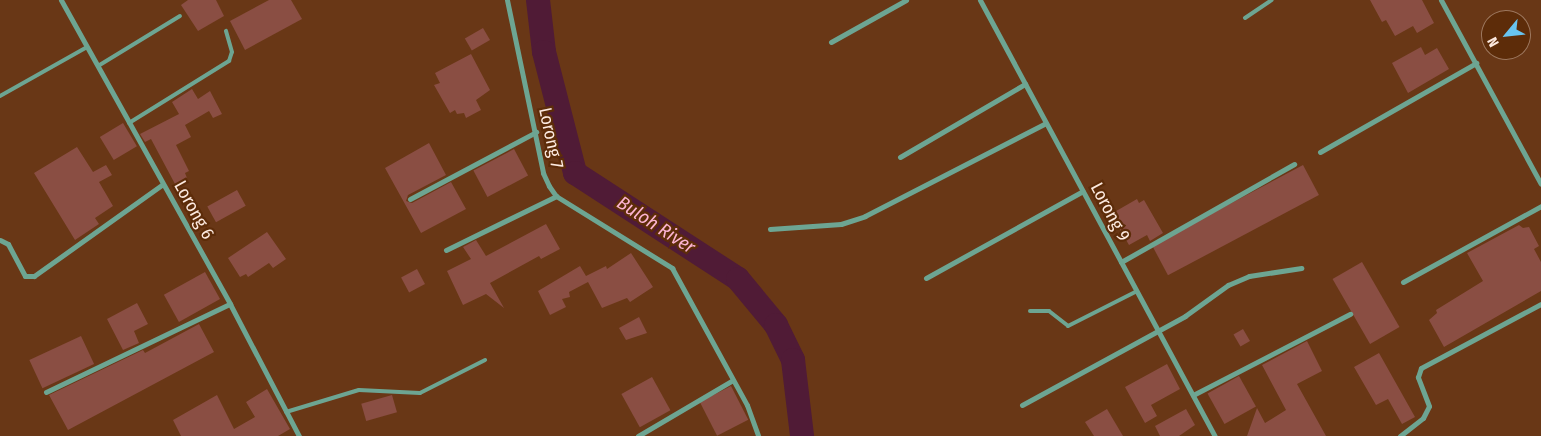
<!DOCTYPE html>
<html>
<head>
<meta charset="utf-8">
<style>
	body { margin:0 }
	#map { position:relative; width:1541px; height:436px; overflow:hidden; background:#693716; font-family:"Fira Sans Condensed",sans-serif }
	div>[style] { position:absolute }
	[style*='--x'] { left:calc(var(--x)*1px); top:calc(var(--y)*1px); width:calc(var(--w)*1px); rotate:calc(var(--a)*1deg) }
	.river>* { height:24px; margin:-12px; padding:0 12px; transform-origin:12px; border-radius:12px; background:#501b36 }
	.building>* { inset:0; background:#8a4e43; transform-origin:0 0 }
	.service>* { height:4px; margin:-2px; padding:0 2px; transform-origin:2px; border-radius:2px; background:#6da592 }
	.minor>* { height:5px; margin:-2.5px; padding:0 2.5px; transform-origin:2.5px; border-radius:2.5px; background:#6da592 }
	span { translate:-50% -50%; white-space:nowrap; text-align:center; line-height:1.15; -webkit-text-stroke:4.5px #5d2c09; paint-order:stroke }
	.street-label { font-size:18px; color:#fdeae0 }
	.water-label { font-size:19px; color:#fbb3d2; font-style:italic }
	.north { position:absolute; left:1481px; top:10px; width:50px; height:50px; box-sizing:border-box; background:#5d2c09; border:1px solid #9d785f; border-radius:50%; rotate:242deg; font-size:14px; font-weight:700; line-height:20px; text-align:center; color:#fdeae0 }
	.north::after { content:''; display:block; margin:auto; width:18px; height:22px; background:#68c4f0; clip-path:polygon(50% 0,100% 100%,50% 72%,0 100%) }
</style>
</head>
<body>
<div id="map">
	<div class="river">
		<div style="--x:538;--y:0;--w:52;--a:83.4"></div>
		<div style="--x:544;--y:52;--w:125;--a:75.6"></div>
		<div style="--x:575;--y:173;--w:194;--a:33"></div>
		<div style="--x:738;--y:279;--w:60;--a:50.4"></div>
		<div style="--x:776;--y:325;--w:39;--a:64"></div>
		<div style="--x:793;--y:360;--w:77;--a:83.2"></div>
	</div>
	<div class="building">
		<div style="clip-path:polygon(188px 0,216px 0,224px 16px,198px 31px,181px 5px)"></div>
		<div style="clip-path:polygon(269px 0,291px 0,302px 19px,245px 50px,230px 21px)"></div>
		<div style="clip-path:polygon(1370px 0,1422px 0,1434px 23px,1417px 33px,1413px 26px,1395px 36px,1386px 20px,1382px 22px)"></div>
		<div style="left:483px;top:28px;width:14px;height:21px;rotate:60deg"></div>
		<div style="clip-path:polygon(1421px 47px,1425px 55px,1437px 48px,1449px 69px,1408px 93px,1392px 63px)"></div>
		<div style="clip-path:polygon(471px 54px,490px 90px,476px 100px,481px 110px,466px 118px,464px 113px,457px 114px,455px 110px,450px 113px,434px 85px,440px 83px,435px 73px)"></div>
		<div style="clip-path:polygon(192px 89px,198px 99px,210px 91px,222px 114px,213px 118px,209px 111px,185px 125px,191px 137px,176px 145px,189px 171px,185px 173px,187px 178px,175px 184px,151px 139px,145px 142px,140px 134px,179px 114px,172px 102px)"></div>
		<div style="left:123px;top:123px;width:27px;height:27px;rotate:59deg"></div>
		<div style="clip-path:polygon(429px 143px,446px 175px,408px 195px,406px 201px,412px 203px,451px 182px,466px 209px,421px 233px,385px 168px)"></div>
		<div style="clip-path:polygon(77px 147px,93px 172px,106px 165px,112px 175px,99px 182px,113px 206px,95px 218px,99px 224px,75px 240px,34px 173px)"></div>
		<div style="left:514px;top:149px;width:30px;height:46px;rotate:62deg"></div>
		<div style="left:1303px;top:165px;width:34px;height:171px;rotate:62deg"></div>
		<div style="left:237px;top:190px;width:18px;height:34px;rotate:61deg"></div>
		<div style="clip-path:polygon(1137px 199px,1139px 203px,1144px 200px,1163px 233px,1150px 241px,1147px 235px,1129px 245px,1111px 214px)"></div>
		<div style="clip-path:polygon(546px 224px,560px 249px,541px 259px,539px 256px,490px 283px,504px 308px,486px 294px,463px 305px,447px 271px,471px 259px,463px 247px,476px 240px,486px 256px)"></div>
		<div style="clip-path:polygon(1519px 225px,1523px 228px,1529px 227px,1539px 246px,1534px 249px,1541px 262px,1541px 291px,1444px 347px,1429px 320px,1437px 313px,1436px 310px,1483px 281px,1467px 253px)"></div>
		<div style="clip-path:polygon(267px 232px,286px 259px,273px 268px,269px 263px,248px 277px,246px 274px,240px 277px,228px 258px)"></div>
		<div style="clip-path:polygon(631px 253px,653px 287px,630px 302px,627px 298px,602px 308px,588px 282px,569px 292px,570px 297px,562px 299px,566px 307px,550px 315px,538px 291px,580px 266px,586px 276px,606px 266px,607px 269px)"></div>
		<div style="left:1362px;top:262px;width:75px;height:34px;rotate:60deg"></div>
		<div style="left:417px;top:269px;width:17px;height:18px;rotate:62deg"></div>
		<div style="left:205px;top:272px;width:31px;height:47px;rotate:61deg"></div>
		<div style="clip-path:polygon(137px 303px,148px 324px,134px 331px,139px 343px,123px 350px,107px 319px)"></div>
		<div style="clip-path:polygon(639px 317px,647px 333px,626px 340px,619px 328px)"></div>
		<div style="clip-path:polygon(199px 324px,214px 352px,68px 430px,49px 395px,143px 350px,145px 353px)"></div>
		<div style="left:1243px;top:329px;width:14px;height:11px;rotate:60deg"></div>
		<div style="left:81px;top:336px;width:31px;height:57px;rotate:65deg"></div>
		<div style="clip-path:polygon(1307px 341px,1322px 371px,1297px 384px,1326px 436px,1247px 436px,1257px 408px,1265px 423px,1286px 410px,1262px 365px)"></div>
		<div style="clip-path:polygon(1379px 353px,1415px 417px,1402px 424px,1388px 399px,1376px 405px,1354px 367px)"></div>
		<div style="clip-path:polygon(1167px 364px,1180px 389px,1151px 405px,1157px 416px,1145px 423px,1125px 387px)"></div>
		<div style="left:1239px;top:376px;width:35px;height:36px;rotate:61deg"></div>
		<div style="left:652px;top:377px;width:38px;height:35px;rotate:61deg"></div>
		<div style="left:731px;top:386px;width:38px;height:35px;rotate:63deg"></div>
		<div style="clip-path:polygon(267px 389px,290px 429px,278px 436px,181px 436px,173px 420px,217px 395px,234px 429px,255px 417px,246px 402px)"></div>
		<div style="left:392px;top:395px;width:18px;height:32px;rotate:74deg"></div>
		<div style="clip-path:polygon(1107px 409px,1123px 436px,1094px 436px,1085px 422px)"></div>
		<div style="clip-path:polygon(1186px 409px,1195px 425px,1179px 436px,1160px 436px,1155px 426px)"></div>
	</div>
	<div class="service">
		<div style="--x:1245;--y:18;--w:32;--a:-34"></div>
		<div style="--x:98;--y:66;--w:96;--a:-31.4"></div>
		<div style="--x:0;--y:96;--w:100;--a:-29.4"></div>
		<div style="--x:129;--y:123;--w:118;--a:-31.8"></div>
		<div style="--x:229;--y:61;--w:9;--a:-72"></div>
		<div style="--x:232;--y:52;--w:22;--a:-106"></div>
		<div style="--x:1030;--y:311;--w:19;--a:0"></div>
		<div style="--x:1049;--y:311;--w:24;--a:38"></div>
		<div style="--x:1068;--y:326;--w:77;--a:-26.9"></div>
		<div style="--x:286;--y:412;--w:76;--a:-16.8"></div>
		<div style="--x:359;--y:390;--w:61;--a:2.8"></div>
		<div style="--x:420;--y:393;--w:73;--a:-26.9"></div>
	</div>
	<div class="minor">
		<div style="--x:61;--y:0;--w:348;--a:60.9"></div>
		<div style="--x:230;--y:304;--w:149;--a:62.4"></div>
		<div style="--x:507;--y:0;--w:177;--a:78.2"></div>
		<div style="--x:543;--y:173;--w:14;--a:65"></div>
		<div style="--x:549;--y:186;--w:12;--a:55"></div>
		<div style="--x:556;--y:196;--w:137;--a:31.8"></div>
		<div style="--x:672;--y:268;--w:156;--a:61.3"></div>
		<div style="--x:747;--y:405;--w:33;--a:70"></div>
		<div style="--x:980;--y:0;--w:495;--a:61.7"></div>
		<div style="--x:1441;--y:0;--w:209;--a:61.5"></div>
		<div style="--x:831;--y:42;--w:86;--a:-29.2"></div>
		<div style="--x:1320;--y:152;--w:180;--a:-29.7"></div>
		<div style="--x:900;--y:157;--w:145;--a:-30.3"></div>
		<div style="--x:410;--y:199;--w:143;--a:-28"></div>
		<div style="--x:770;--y:229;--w:71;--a:-4"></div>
		<div style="--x:841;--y:224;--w:25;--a:-18"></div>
		<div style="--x:865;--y:216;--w:203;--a:-27.2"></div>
		<div style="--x:0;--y:240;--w:9;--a:27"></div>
		<div style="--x:8;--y:244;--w:36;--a:62"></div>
		<div style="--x:25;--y:276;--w:9;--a:0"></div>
		<div style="--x:34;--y:276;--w:158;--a:-35.5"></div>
		<div style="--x:446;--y:250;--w:123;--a:-26.1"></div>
		<div style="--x:1121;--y:262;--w:199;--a:-29.5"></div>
		<div style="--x:926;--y:278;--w:179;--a:-29"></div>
		<div style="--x:1403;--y:282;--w:158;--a:-28.8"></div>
		<div style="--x:46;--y:392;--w:204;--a:-25.6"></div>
		<div style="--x:1193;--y:395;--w:177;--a:-27.3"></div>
		<div style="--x:1022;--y:405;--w:186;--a:-28.6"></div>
		<div style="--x:1185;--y:316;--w:53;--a:-35.8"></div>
		<div style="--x:1228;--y:285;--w:23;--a:-23"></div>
		<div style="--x:1249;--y:276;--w:53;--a:-8.7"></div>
		<div style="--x:638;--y:436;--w:110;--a:-30.5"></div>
		<div style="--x:1400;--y:436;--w:29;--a:-38"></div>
		<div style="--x:1423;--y:418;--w:13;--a:-63"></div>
		<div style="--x:1429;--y:406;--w:31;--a:-111"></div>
		<div style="--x:1418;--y:377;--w:9;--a:-72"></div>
		<div style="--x:1421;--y:368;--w:136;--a:-28.1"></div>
	</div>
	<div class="street-label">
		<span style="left:551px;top:138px;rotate:78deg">Lorong 7</span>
		<span style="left:194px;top:210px;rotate:61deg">Lorong 6</span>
		<span style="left:1110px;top:212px;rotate:62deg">Lorong 9</span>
	</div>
	<div class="water-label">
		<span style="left:656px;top:225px;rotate:33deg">Buloh River</span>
	</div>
	<div class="north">N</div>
</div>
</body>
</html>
